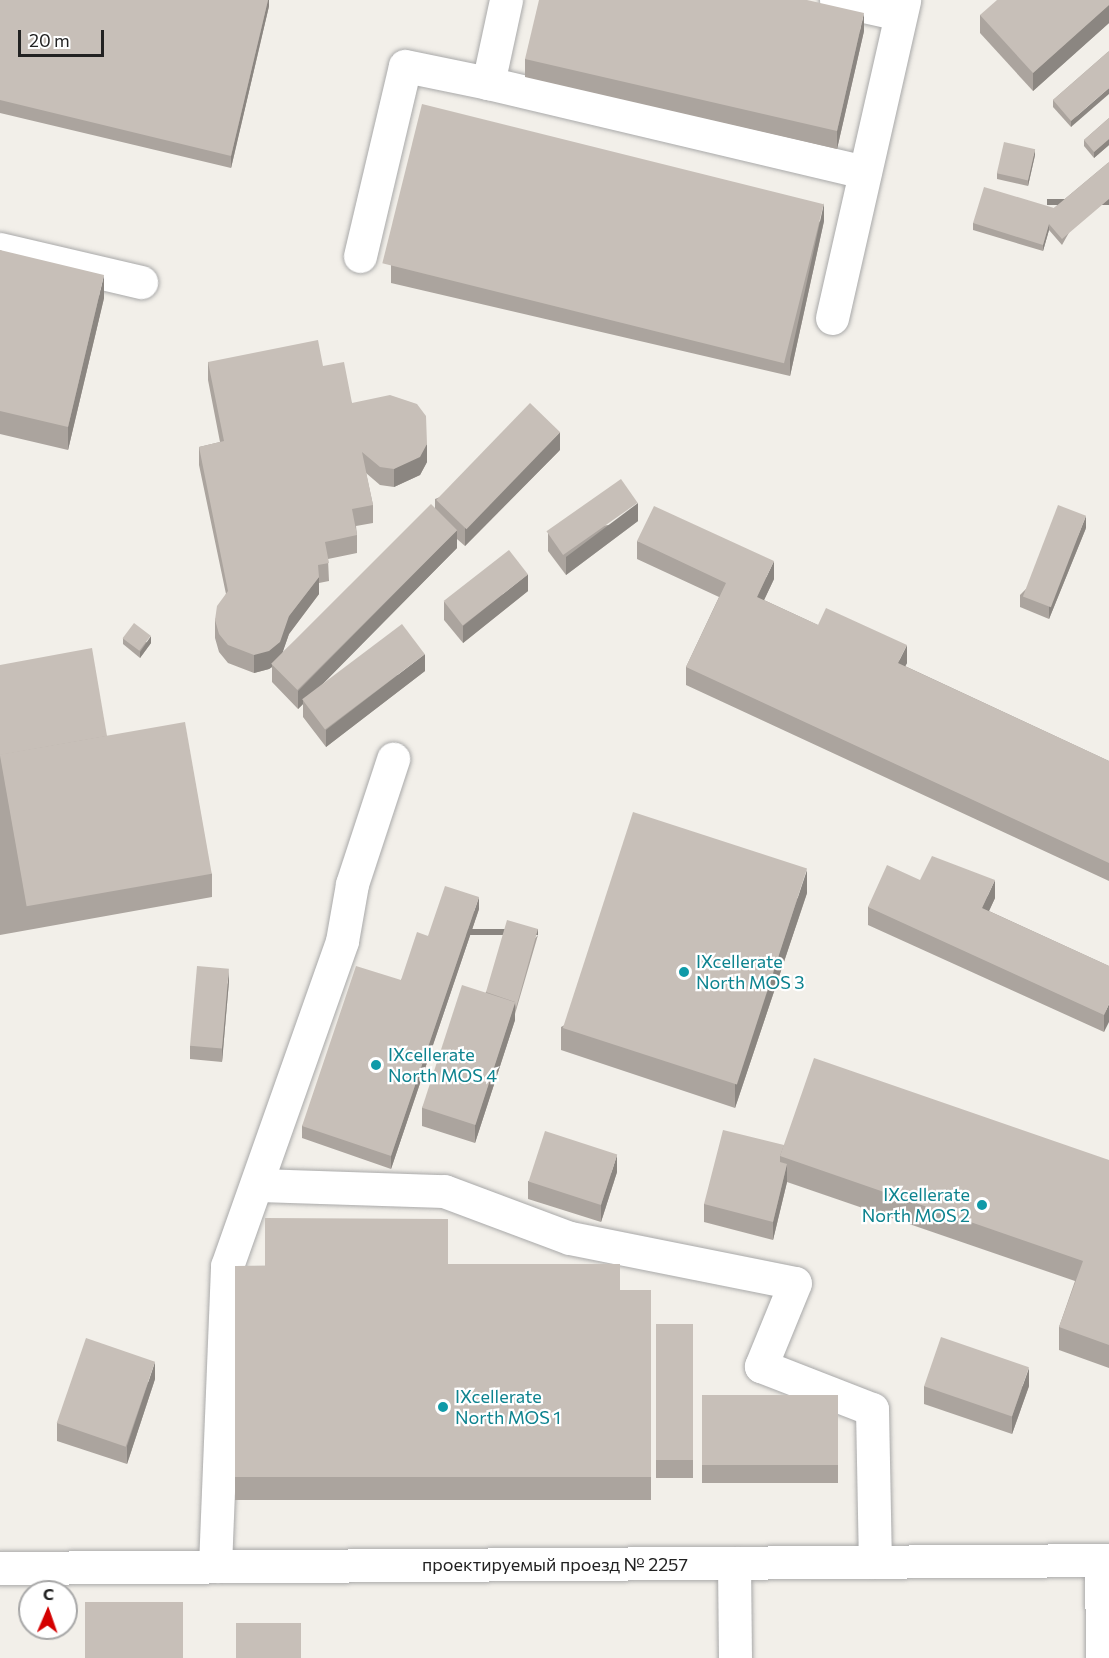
<!DOCTYPE html>
<html>
<head>
<meta charset="utf-8">
<style>
	body { margin:0 }
	#map { position:relative; width:1109px; height:1658px; overflow:hidden; background:#f2efe9; font-family:Commissioner,sans-serif }
	div>[style] { position:absolute }
	[style*='--x'] { left:calc(var(--x)*1px); top:calc(var(--y)*1px); width:calc(var(--w)*1px); rotate:calc(var(--a)*1deg) }
	.roads { filter:drop-shadow(0 0 2px #a9a9a9) drop-shadow(0 0 2px #a9a9a9) }
	.minor>* { height:33px; margin:-16.5px; padding:0 16.5px; transform-origin:16.5px; border-radius:16.5px; background:#fff }
	.wall>* { inset:0; background:#aba49e; transform-origin:0 0 }
	.shaded-wall>* { inset:0; background:#8b8681; transform-origin:0 0 }
	.building>* { inset:0; background:#c7bfb8; transform-origin:0 0 }
	.dots>* { width:16px; height:16px; translate:-50% -50%; box-sizing:border-box; border:3px solid #fff; border-radius:50% }
	span { translate:-50% -50%; white-space:nowrap; text-align:center; line-height:1.15; -webkit-text-stroke:4.5px #fff; paint-order:stroke }
	.culture-label { font-size:18px; color:#0d838f }
	.left { translate:0 -50%; text-align:left }
	.right { translate:-100% -50%; text-align:right }
	.street-label { font-size:18px; color:#222 }
	.north { position:absolute; left:18px; top:1580px; width:60px; height:60px; box-sizing:border-box; background:#fff; border:2px solid #a7a7a7; border-radius:50%; rotate:2deg; font-size:16px; font-weight:700; line-height:24px; text-align:center; color:#222 }
	.north::after { content:''; display:block; margin:auto; width:21px; height:27px; background:#d40000; clip-path:polygon(50% 0,100% 100%,50% 72%,0 100%) }
	.scale { position:absolute; left:18px; top:30px; width:86px; height:27px; box-sizing:border-box; border:3px solid #222; border-top:0; padding-left:8px; font-size:18px; line-height:21px; white-space:nowrap; color:#222; -webkit-text-stroke:4px #fff; paint-order:stroke }
</style>
</head>
<body>
<div id="map">
	<div class="roads">
		<div class="minor">
			<div style="--x:506;--y:0;--w:85;--a:102.2"></div>
			<div style="--x:488;--y:83;--w:387;--a:13.3"></div>
			<div style="--x:836;--y:0;--w:66;--a:12.3"></div>
			<div style="--x:0;--y:249;--w:145;--a:13.2"></div>
			<div style="--x:360;--y:256;--w:195;--a:-76.7"></div>
			<div style="--x:405;--y:66;--w:85;--a:11.6"></div>
			<div style="--x:832;--y:318;--w:326;--a:-77.2"></div>
			<div style="--x:259;--y:1185;--w:185;--a:1.9"></div>
			<div style="--x:444;--y:1191;--w:134;--a:20.5"></div>
			<div style="--x:570;--y:1238;--w:229;--a:11.3"></div>
			<div style="--x:795;--y:1283;--w:90;--a:112.3"></div>
			<div style="--x:761;--y:1366;--w:119;--a:21.2"></div>
			<div style="--x:872;--y:1409;--w:153;--a:88.9"></div>
			<div style="--x:1101;--y:1560;--w:98;--a:89.4"></div>
			<div style="--x:734;--y:1563;--w:95;--a:89.4"></div>
			<div style="--x:215;--y:1566;--w:300;--a:-87.7"></div>
			<div style="--x:227;--y:1266;--w:345;--a:-70.5"></div>
			<div style="--x:342;--y:941;--w:58;--a:-80"></div>
			<div style="--x:352;--y:884;--w:132;--a:-71.8"></div>
			<div style="--x:0;--y:1568;--w:1109;--a:-0.41"></div>
		</div>
	</div>
	<div class="wall">
		<div style="clip-path:polygon(0 0,269px 0,269px 6px,231px 168px,0 113px)"></div>
		<div style="clip-path:polygon(1109px 0,1109px 23px,1033px 91px,980px 33px,980px 15px)"></div>
		<div style="clip-path:polygon(864px 31px,837px 149px,525px 77px,525px 59px)"></div>
		<div style="clip-path:polygon(1109px 51px,1071px 127px,1053px 107px,1053px 100px)"></div>
		<div style="clip-path:polygon(1109px 118px,1109px 145px,1094px 158px,1084px 146px,1084px 140px)"></div>
		<div style="clip-path:polygon(1035px 155px,1028px 186px,997px 179px,997px 173px)"></div>
		<div style="clip-path:polygon(1109px 162px,1062px 245px,1049px 230px,1043px 251px,973px 230px,973px 223px,1054px 208px)"></div>
		<div style="clip-path:polygon(824px 221px,790px 376px,391px 283px,391px 265px)"></div>
		<div style="clip-path:polygon(0 250px,104px 298px,68px 450px,0 434px)"></div>
		<div style="clip-path:polygon(208px 362px,323px 366px,352px 403px,427px 462px,420px 475px,394px 487px,380px 485px,366px 473px,373px 505px,373px 523px,356px 526px,357px 535px,357px 553px,328px 559px,329px 581px,319px 583px,319px 594px,289px 634px,282px 653px,435px 509px,435px 499px,560px 450px,465px 546px,457px 539px,457px 548px,320px 686px,425px 671px,326px 747px,303px 717px,303px 704px,298px 709px,272px 682px,272px 667px,269px 669px,254px 673px,228px 663px,219px 652px,215px 638px,215px 620px,226px 594px,199px 465px,199px 447px,220px 442px,208px 380px)"></div>
		<div style="clip-path:polygon(638px 521px,566px 575px,548px 551px,548px 533px)"></div>
		<div style="clip-path:polygon(1086px 528px,1049px 619px,1020px 607px,1020px 595px)"></div>
		<div style="clip-path:polygon(637px 541px,774px 579px,764px 600px,818px 625px,907px 663px,905px 666px,1109px 761px,1109px 881px,686px 685px,686px 667px,719px 597px,637px 559px)"></div>
		<div style="clip-path:polygon(528px 591px,463px 643px,444px 620px,444px 602px)"></div>
		<div style="clip-path:polygon(123px 638px,151px 643px,140px 658px,123px 644px)"></div>
		<div style="clip-path:polygon(0 665px,107px 736px,212px 874px,212px 897px,0 935px)"></div>
		<div style="clip-path:polygon(920px 880px,995px 898px,989px 911px,1109px 966px,1104px 1032px,868px 925px,868px 907px)"></div>
		<div style="clip-path:polygon(807px 893px,735px 1108px,561px 1050px,561px 1027px)"></div>
		<div style="clip-path:polygon(479px 909px,391px 1169px,302px 1138px,302px 1126px,401px 980px,428px 936px)"></div>
		<div style="clip-path:polygon(538px 935px,515px 1014px,515px 1020px,475px 1143px,422px 1126px,422px 1108px,486px 992px)"></div>
		<div style="clip-path:polygon(229px 981px,222px 1062px,190px 1059px,190px 1046px)"></div>
		<div style="clip-path:polygon(784px 1145px,1109px 1160px,1109px 1368px,1059px 1350px,1059px 1327px,1075px 1281px,787px 1182px,773px 1240px,704px 1222px,704px 1204px)"></div>
		<div style="clip-path:polygon(617px 1172px,601px 1222px,528px 1199px,528px 1181px)"></div>
		<div style="clip-path:polygon(448px 1264px,620px 1290px,651px 1290px,651px 1500px,235px 1500px,235px 1266px)"></div>
		<div style="left:656px;top:1324px;width:37px;height:154px"></div>
		<div style="clip-path:polygon(155px 1379px,127px 1464px,57px 1441px,57px 1423px)"></div>
		<div style="clip-path:polygon(924px 1386px,1029px 1386px,1012px 1434px,924px 1404px)"></div>
		<div style="left:702px;top:1395px;width:136px;height:88px"></div>
	</div>
	<div class="shaded-wall">
		<div style="clip-path:polygon(268px 0,269px 0,269px 6px,231px 168px,231px 156px)"></div>
		<div style="clip-path:polygon(1109px 5px,1109px 23px,1033px 91px,1033px 73px)"></div>
		<div style="clip-path:polygon(864px 13px,864px 31px,837px 149px,837px 131px)"></div>
		<div style="clip-path:polygon(1109px 88px,1109px 94px,1071px 127px,1071px 121px)"></div>
		<div style="clip-path:polygon(1109px 139px,1109px 145px,1094px 158px,1094px 152px)"></div>
		<div style="clip-path:polygon(1035px 149px,1035px 155px,1028px 186px,1028px 180px)"></div>
		<div style="left:1109px;top:199px;width:6px;height:62px;rotate:90deg"></div>
		<div style="clip-path:polygon(824px 203px,824px 221px,790px 376px,790px 359px)"></div>
		<div style="clip-path:polygon(1049px 224px,1049px 230px,1043px 251px,1043px 245px)"></div>
		<div style="clip-path:polygon(104px 275px,104px 298px,68px 450px,68px 427px)"></div>
		<div style="clip-path:polygon(560px 432px,560px 450px,465px 546px,465px 528px)"></div>
		<div style="clip-path:polygon(427px 444px,427px 462px,420px 475px,394px 487px,394px 469px)"></div>
		<div style="clip-path:polygon(638px 503px,638px 521px,566px 575px,566px 557px)"></div>
		<div style="clip-path:polygon(1086px 516px,1086px 528px,1049px 619px,1049px 607px)"></div>
		<div style="clip-path:polygon(457px 530px,457px 548px,305px 702px,303px 700px,303px 704px,298px 709px,298px 691px)"></div>
		<div style="clip-path:polygon(774px 561px,774px 579px,757px 615px,757px 597px)"></div>
		<div style="clip-path:polygon(528px 574px,528px 591px,463px 643px,463px 626px)"></div>
		<div style="clip-path:polygon(319px 577px,319px 594px,289px 634px,280px 660px,272px 664px,272px 667px,269px 669px,254px 673px,254px 655px,289px 616px)"></div>
		<div style="clip-path:polygon(151px 636px,151px 643px,140px 658px,140px 652px)"></div>
		<div style="clip-path:polygon(907px 645px,907px 663px,898px 680px,898px 663px)"></div>
		<div style="clip-path:polygon(425px 654px,425px 671px,326px 747px,326px 730px)"></div>
		<div style="clip-path:polygon(807px 870px,807px 893px,735px 1108px,735px 1085px)"></div>
		<div style="clip-path:polygon(995px 880px,995px 898px,982px 926px,982px 908px)"></div>
		<div style="clip-path:polygon(479px 897px,479px 909px,391px 1169px,391px 1156px)"></div>
		<div style="left:538px;top:929px;width:6px;height:82px;rotate:90deg"></div>
		<div style="clip-path:polygon(229px 969px,229px 981px,222px 1062px,222px 1049px)"></div>
		<div style="clip-path:polygon(515px 1002px,515px 1020px,475px 1143px,475px 1125px)"></div>
		<div style="clip-path:polygon(1109px 1004px,1109px 1022px,1104px 1032px,1104px 1015px)"></div>
		<div style="clip-path:polygon(617px 1155px,617px 1172px,601px 1222px,601px 1205px)"></div>
		<div style="clip-path:polygon(787px 1164px,787px 1182px,773px 1240px,773px 1222px)"></div>
		<div style="clip-path:polygon(155px 1362px,155px 1379px,127px 1464px,127px 1446px)"></div>
		<div style="clip-path:polygon(1029px 1368px,1029px 1386px,1012px 1434px,1012px 1416px)"></div>
	</div>
	<div class="building">
		<div style="clip-path:polygon(0 0,268px 0,231px 156px,0 100px)"></div>
		<div style="clip-path:polygon(539px 0,807px 0,864px 13px,837px 131px,525px 59px)"></div>
		<div style="clip-path:polygon(997px 0,1109px 0,1109px 5px,1033px 73px,980px 15px)"></div>
		<div style="clip-path:polygon(1109px 51px,1109px 88px,1071px 121px,1053px 100px)"></div>
		<div style="left:422px;top:104px;width:414px;height:164px;rotate:14deg"></div>
		<div style="clip-path:polygon(1109px 118px,1109px 139px,1094px 152px,1084px 140px)"></div>
		<div style="left:1004px;top:142px;width:32px;height:32px;rotate:13deg"></div>
		<div style="clip-path:polygon(1109px 162px,1109px 199px,1062px 239px,1049px 224px,1043px 245px,973px 223px,984px 187px,1054px 208px)"></div>
		<div style="clip-path:polygon(0 250px,104px 275px,68px 427px,0 411px)"></div>
		<div style="clip-path:polygon(318px 340px,323px 366px,344px 362px,352px 403px,390px 395px,417px 404px,426px 416px,427px 444px,420px 457px,394px 469px,380px 467px,362px 452px,373px 505px,352px 509px,357px 535px,325px 542px,329px 563px,318px 565px,319px 577px,289px 616px,280px 642px,269px 651px,254px 655px,228px 645px,219px 634px,215px 620px,217px 606px,228px 591px,199px 447px,224px 441px,208px 362px)"></div>
		<div style="left:530px;top:403px;width:42px;height:135px;rotate:44deg"></div>
		<div style="left:621px;top:479px;width:29px;height:91px;rotate:55deg"></div>
		<div style="left:431px;top:504px;width:37px;height:226px;rotate:45deg"></div>
		<div style="left:1058px;top:505px;width:30px;height:98px;rotate:21deg"></div>
		<div style="clip-path:polygon(654px 506px,774px 561px,757px 597px,818px 625px,826px 608px,907px 645px,898px 663px,1109px 761px,1109px 863px,686px 667px,726px 583px,637px 541px)"></div>
		<div style="left:509px;top:550px;width:31px;height:83px;rotate:52deg"></div>
		<div style="left:134px;top:623px;width:21px;height:19px;rotate:37deg"></div>
		<div style="left:402px;top:624px;width:38px;height:125px;rotate:53deg"></div>
		<div style="clip-path:polygon(92px 648px,107px 736px,0 755px,0 665px)"></div>
		<div style="left:185px;top:722px;width:154px;height:188px;rotate:80deg"></div>
		<div style="left:633px;top:812px;width:183px;height:227px;rotate:18deg"></div>
		<div style="clip-path:polygon(932px 856px,995px 880px,982px 908px,1109px 966px,1109px 1004px,1104px 1015px,868px 907px,887px 865px,920px 880px)"></div>
		<div style="clip-path:polygon(445px 886px,479px 897px,391px 1156px,302px 1126px,356px 966px,401px 980px,417px 932px,428px 936px)"></div>
		<div style="clip-path:polygon(507px 920px,538px 929px,516px 1008px,515px 1002px,486px 992px)"></div>
		<div style="left:197px;top:966px;width:32px;height:80px;rotate:5deg"></div>
		<div style="left:462px;top:985px;width:56px;height:129px;rotate:18deg"></div>
		<div style="clip-path:polygon(814px 1058px,1109px 1160px,1109px 1345px,1059px 1327px,1083px 1261px,780px 1156px)"></div>
		<div style="clip-path:polygon(723px 1130px,784px 1145px,780px 1156px,780px 1162px,787px 1164px,773px 1222px,704px 1204px)"></div>
		<div style="left:545px;top:1131px;width:76px;height:53px;rotate:18deg"></div>
		<div style="clip-path:polygon(265px 1218px,448px 1219px,448px 1264px,620px 1264px,620px 1290px,651px 1290px,651px 1477px,235px 1477px,235px 1266px,265px 1266px)"></div>
		<div style="left:656px;top:1324px;width:37px;height:136px"></div>
		<div style="left:941px;top:1337px;width:93px;height:52px;rotate:19deg"></div>
		<div style="left:86px;top:1338px;width:73px;height:90px;rotate:19deg"></div>
		<div style="left:702px;top:1395px;width:136px;height:70px"></div>
		<div style="left:85px;top:1602px;width:98px;height:56px"></div>
		<div style="left:301px;top:1623px;width:35px;height:65px;rotate:90deg"></div>
	</div>
	<div class="dots">
		<div style="left:684px;top:972px;background:#0f9aa8"></div>
		<div style="left:376px;top:1065px;background:#0f9aa8"></div>
		<div style="left:982px;top:1205px;background:#0f9aa8"></div>
		<div style="left:443px;top:1407px;background:#0f9aa8"></div>
	</div>
	<div class="culture-label">
		<span class="left" style="left:696px;top:972px">IXcellerate<br>North MOS 3</span>
		<span class="left" style="left:388px;top:1065px">IXcellerate<br>North MOS 4</span>
		<span class="right" style="left:970px;top:1205px">IXcellerate<br>North MOS 2</span>
		<span class="left" style="left:455px;top:1407px">IXcellerate<br>North MOS 1</span>
	</div>
	<div class="street-label">
		<span style="left:555px;top:1564px">проектируемый проезд № 2257</span>
	</div>
	<div class="north">С</div>
	<div class="scale">20 m</div>
</div>
</body>
</html>
